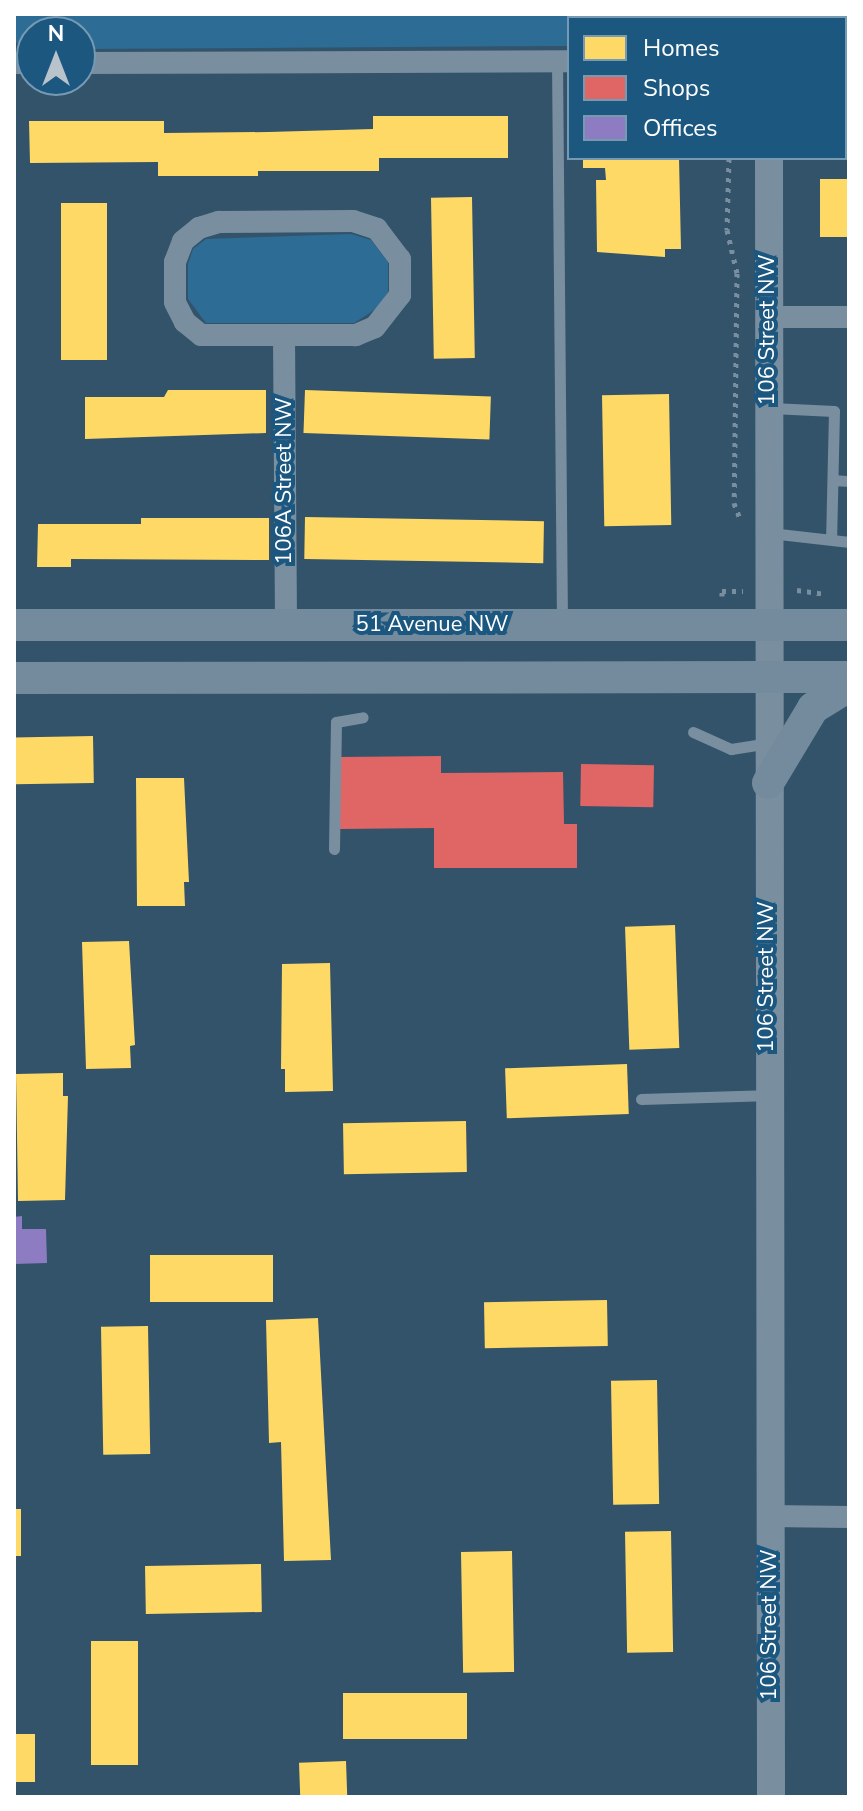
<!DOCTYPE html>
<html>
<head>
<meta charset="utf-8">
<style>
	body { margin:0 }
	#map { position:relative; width:863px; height:1811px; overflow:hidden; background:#33536a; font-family:"Nunito Sans",sans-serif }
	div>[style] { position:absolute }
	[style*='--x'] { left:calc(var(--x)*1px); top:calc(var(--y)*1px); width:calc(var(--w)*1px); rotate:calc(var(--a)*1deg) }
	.green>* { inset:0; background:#2d6c95 }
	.homes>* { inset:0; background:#ffd966; transform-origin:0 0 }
	.shops>* { inset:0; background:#e06666; transform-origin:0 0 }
	.offices>* { inset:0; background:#8e7cc3 }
	.path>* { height:5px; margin-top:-2.5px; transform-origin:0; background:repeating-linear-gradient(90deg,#798fa0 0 4px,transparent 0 10px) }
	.service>* { height:11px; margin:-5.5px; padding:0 5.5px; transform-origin:5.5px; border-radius:5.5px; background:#798fa0 }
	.minor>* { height:22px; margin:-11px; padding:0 11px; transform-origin:11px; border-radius:11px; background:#798fa0 }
	.tertiary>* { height:28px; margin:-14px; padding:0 14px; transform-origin:14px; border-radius:14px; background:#798fa0 }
	.secondary>* { height:32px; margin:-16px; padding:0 16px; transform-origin:16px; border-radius:16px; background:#748b9d }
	span { translate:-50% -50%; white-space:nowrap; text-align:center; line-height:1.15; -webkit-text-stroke:8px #1c5780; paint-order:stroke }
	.street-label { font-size:22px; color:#fff }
	.frame { position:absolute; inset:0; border:16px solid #fff; pointer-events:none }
	.legend { position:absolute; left:567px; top:16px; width:280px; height:144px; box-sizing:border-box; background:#1c5780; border:2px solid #779ab3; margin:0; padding:10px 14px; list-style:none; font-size:24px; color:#fff }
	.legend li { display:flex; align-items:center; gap:16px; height:40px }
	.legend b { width:40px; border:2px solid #779ab3 }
	.north { position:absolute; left:16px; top:16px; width:80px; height:80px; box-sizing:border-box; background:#1c5780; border:2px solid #779ab3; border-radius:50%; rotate:0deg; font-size:22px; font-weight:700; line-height:32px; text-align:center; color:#fff }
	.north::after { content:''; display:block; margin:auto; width:28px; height:36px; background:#b8c3cb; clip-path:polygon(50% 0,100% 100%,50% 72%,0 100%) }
</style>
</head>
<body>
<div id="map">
	<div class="green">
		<div style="clip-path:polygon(14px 14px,718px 14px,718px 18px,569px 18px,569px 46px,80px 49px,80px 32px,32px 32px,32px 49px,21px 49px,14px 39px)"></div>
		<div style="clip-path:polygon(351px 234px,371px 240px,388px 262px,388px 292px,379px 307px,354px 323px,206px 323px,188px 299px,188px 264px,193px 249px,206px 239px)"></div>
	</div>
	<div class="homes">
		<div style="clip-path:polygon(819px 14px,849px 14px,849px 44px,845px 18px)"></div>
		<div style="clip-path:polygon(373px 116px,508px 116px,508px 158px,379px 158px,379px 171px,258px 171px,258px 176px,158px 176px,158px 162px,30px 163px,29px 121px,164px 121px,164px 133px,268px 132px,373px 129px)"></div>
		<div style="clip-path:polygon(583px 158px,679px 158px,681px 249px,665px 249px,665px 257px,597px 252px,596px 180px,606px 180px,605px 168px,583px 168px)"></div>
		<div style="left:820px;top:179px;width:29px;height:58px"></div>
		<div style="left:472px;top:197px;width:161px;height:41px;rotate:89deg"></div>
		<div style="left:61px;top:203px;width:46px;height:157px"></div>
		<div style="clip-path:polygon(168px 390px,266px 390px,266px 433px,85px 439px,85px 397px,164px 397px)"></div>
		<div style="left:305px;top:390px;width:186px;height:43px;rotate:2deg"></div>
		<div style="left:669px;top:394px;width:131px;height:67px;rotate:89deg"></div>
		<div style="left:305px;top:517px;width:239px;height:42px;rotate:1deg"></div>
		<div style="clip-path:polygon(141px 518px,269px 518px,269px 560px,71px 559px,71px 567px,37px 567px,38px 524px,141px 524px)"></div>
		<div style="left:93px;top:736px;width:47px;height:79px;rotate:89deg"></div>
		<div style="clip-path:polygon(136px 778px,184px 778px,189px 882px,184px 882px,185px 906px,137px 906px)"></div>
		<div style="left:675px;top:925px;width:123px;height:50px;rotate:88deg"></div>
		<div style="clip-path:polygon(129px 941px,135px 1045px,130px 1046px,131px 1068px,86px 1069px,82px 942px)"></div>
		<div style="clip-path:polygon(330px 963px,333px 1091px,285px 1092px,285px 1069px,281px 1069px,282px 964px)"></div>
		<div style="left:627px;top:1064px;width:50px;height:122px;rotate:88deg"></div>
		<div style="clip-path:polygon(63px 1073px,63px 1096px,68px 1096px,65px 1200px,18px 1201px,16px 1074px)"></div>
		<div style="left:466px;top:1121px;width:51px;height:123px;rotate:89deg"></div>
		<div style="left:273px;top:1255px;width:47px;height:123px;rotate:90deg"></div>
		<div style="left:607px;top:1300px;width:46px;height:123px;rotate:89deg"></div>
		<div style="clip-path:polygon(318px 1318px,331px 1560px,284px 1561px,281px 1442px,269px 1443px,266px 1320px)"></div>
		<div style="left:148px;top:1326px;width:128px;height:47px;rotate:89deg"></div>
		<div style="left:657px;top:1380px;width:124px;height:46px;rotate:89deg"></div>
		<div style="left:14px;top:1509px;width:7px;height:47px"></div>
		<div style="left:671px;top:1531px;width:121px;height:46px;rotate:89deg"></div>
		<div style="left:512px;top:1551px;width:121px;height:51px;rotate:89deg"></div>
		<div style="left:261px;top:1564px;width:48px;height:116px;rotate:89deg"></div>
		<div style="left:91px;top:1641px;width:47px;height:124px"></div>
		<div style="left:467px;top:1693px;width:46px;height:124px;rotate:90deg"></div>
		<div style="left:35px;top:1734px;width:48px;height:21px;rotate:90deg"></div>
		<div style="left:346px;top:1761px;width:36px;height:47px;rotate:88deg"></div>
	</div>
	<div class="shops">
		<div style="clip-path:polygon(441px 756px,441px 773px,563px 772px,564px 824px,577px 824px,577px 868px,434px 868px,434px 828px,340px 829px,339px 757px)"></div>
		<div style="left:581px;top:764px;width:73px;height:42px;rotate:1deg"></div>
	</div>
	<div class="offices">
		<div style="clip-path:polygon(22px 1216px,22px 1229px,46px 1229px,47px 1263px,14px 1264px,14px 1217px)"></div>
	</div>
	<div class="path">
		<div style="--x:729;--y:158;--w:72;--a:91.6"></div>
		<div style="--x:727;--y:230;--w:44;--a:76.9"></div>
		<div style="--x:737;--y:273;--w:230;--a:90.7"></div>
		<div style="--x:734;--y:503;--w:17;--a:69"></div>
		<div style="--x:797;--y:590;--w:28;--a:8"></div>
		<div style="--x:722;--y:596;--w:5;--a:-90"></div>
		<div style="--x:722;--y:591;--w:21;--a:0"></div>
	</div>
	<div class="service">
		<div style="--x:557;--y:61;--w:562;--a:89.49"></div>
		<div style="--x:845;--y:108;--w:4;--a:0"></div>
		<div style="--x:771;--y:408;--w:63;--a:2.7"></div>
		<div style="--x:834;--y:411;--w:128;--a:91.3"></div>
		<div style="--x:833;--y:480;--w:16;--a:4"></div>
		<div style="--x:770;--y:533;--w:80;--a:6.5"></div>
		<div style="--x:693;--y:732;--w:42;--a:24.1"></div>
		<div style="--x:731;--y:749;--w:37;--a:-9"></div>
		<div style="--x:334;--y:849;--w:127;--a:-89.1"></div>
		<div style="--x:336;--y:722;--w:27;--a:-10"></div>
		<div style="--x:641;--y:1099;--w:125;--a:-1.8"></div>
	</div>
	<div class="minor">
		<div style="--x:14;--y:63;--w:18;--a:0"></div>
		<div style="--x:80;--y:63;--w:489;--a:-0.2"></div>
		<div style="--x:353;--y:221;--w:25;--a:18"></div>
		<div style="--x:377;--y:229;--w:38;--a:53"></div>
		<div style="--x:400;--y:259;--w:36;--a:90"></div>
		<div style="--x:400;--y:295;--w:41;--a:128"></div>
		<div style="--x:375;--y:327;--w:21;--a:157"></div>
		<div style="--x:356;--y:335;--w:155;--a:180"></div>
		<div style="--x:201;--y:335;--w:21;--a:-141"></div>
		<div style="--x:185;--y:322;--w:22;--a:-117"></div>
		<div style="--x:175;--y:302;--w:40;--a:-90"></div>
		<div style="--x:175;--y:262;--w:22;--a:-69"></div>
		<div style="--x:183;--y:241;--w:21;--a:-39"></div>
		<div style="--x:199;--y:228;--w:21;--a:-17"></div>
		<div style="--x:219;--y:222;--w:134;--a:-0.4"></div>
		<div style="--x:768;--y:317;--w:81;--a:0"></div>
		<div style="--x:284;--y:335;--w:291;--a:89.6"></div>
		<div style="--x:769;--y:1516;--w:80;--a:0.7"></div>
	</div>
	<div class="tertiary">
		<div style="--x:769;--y:14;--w:4;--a:90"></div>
		<div style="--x:769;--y:158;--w:1639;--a:89.93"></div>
	</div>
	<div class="secondary">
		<div style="--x:14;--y:625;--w:835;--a:0"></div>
		<div style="--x:14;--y:678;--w:835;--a:-0.07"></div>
		<div style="--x:768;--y:783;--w:87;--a:-59"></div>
		<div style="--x:813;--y:708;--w:42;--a:-31.4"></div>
	</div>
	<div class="street-label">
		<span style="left:768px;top:330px;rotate:-90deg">106 Street NW</span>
		<span style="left:285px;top:481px;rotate:-90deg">106A Street NW</span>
		<span style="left:432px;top:625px">51 Avenue NW</span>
		<span style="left:767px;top:977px;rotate:-90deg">106 Street NW</span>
		<span style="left:770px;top:1625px;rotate:-90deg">106 Street NW</span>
	</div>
	<div class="frame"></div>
	<ul class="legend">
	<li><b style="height:22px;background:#ffd966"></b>Homes</li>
	<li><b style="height:22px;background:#e06666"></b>Shops</li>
	<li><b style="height:22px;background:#8e7cc3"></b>Offices</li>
	</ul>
	<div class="north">N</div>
</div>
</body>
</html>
